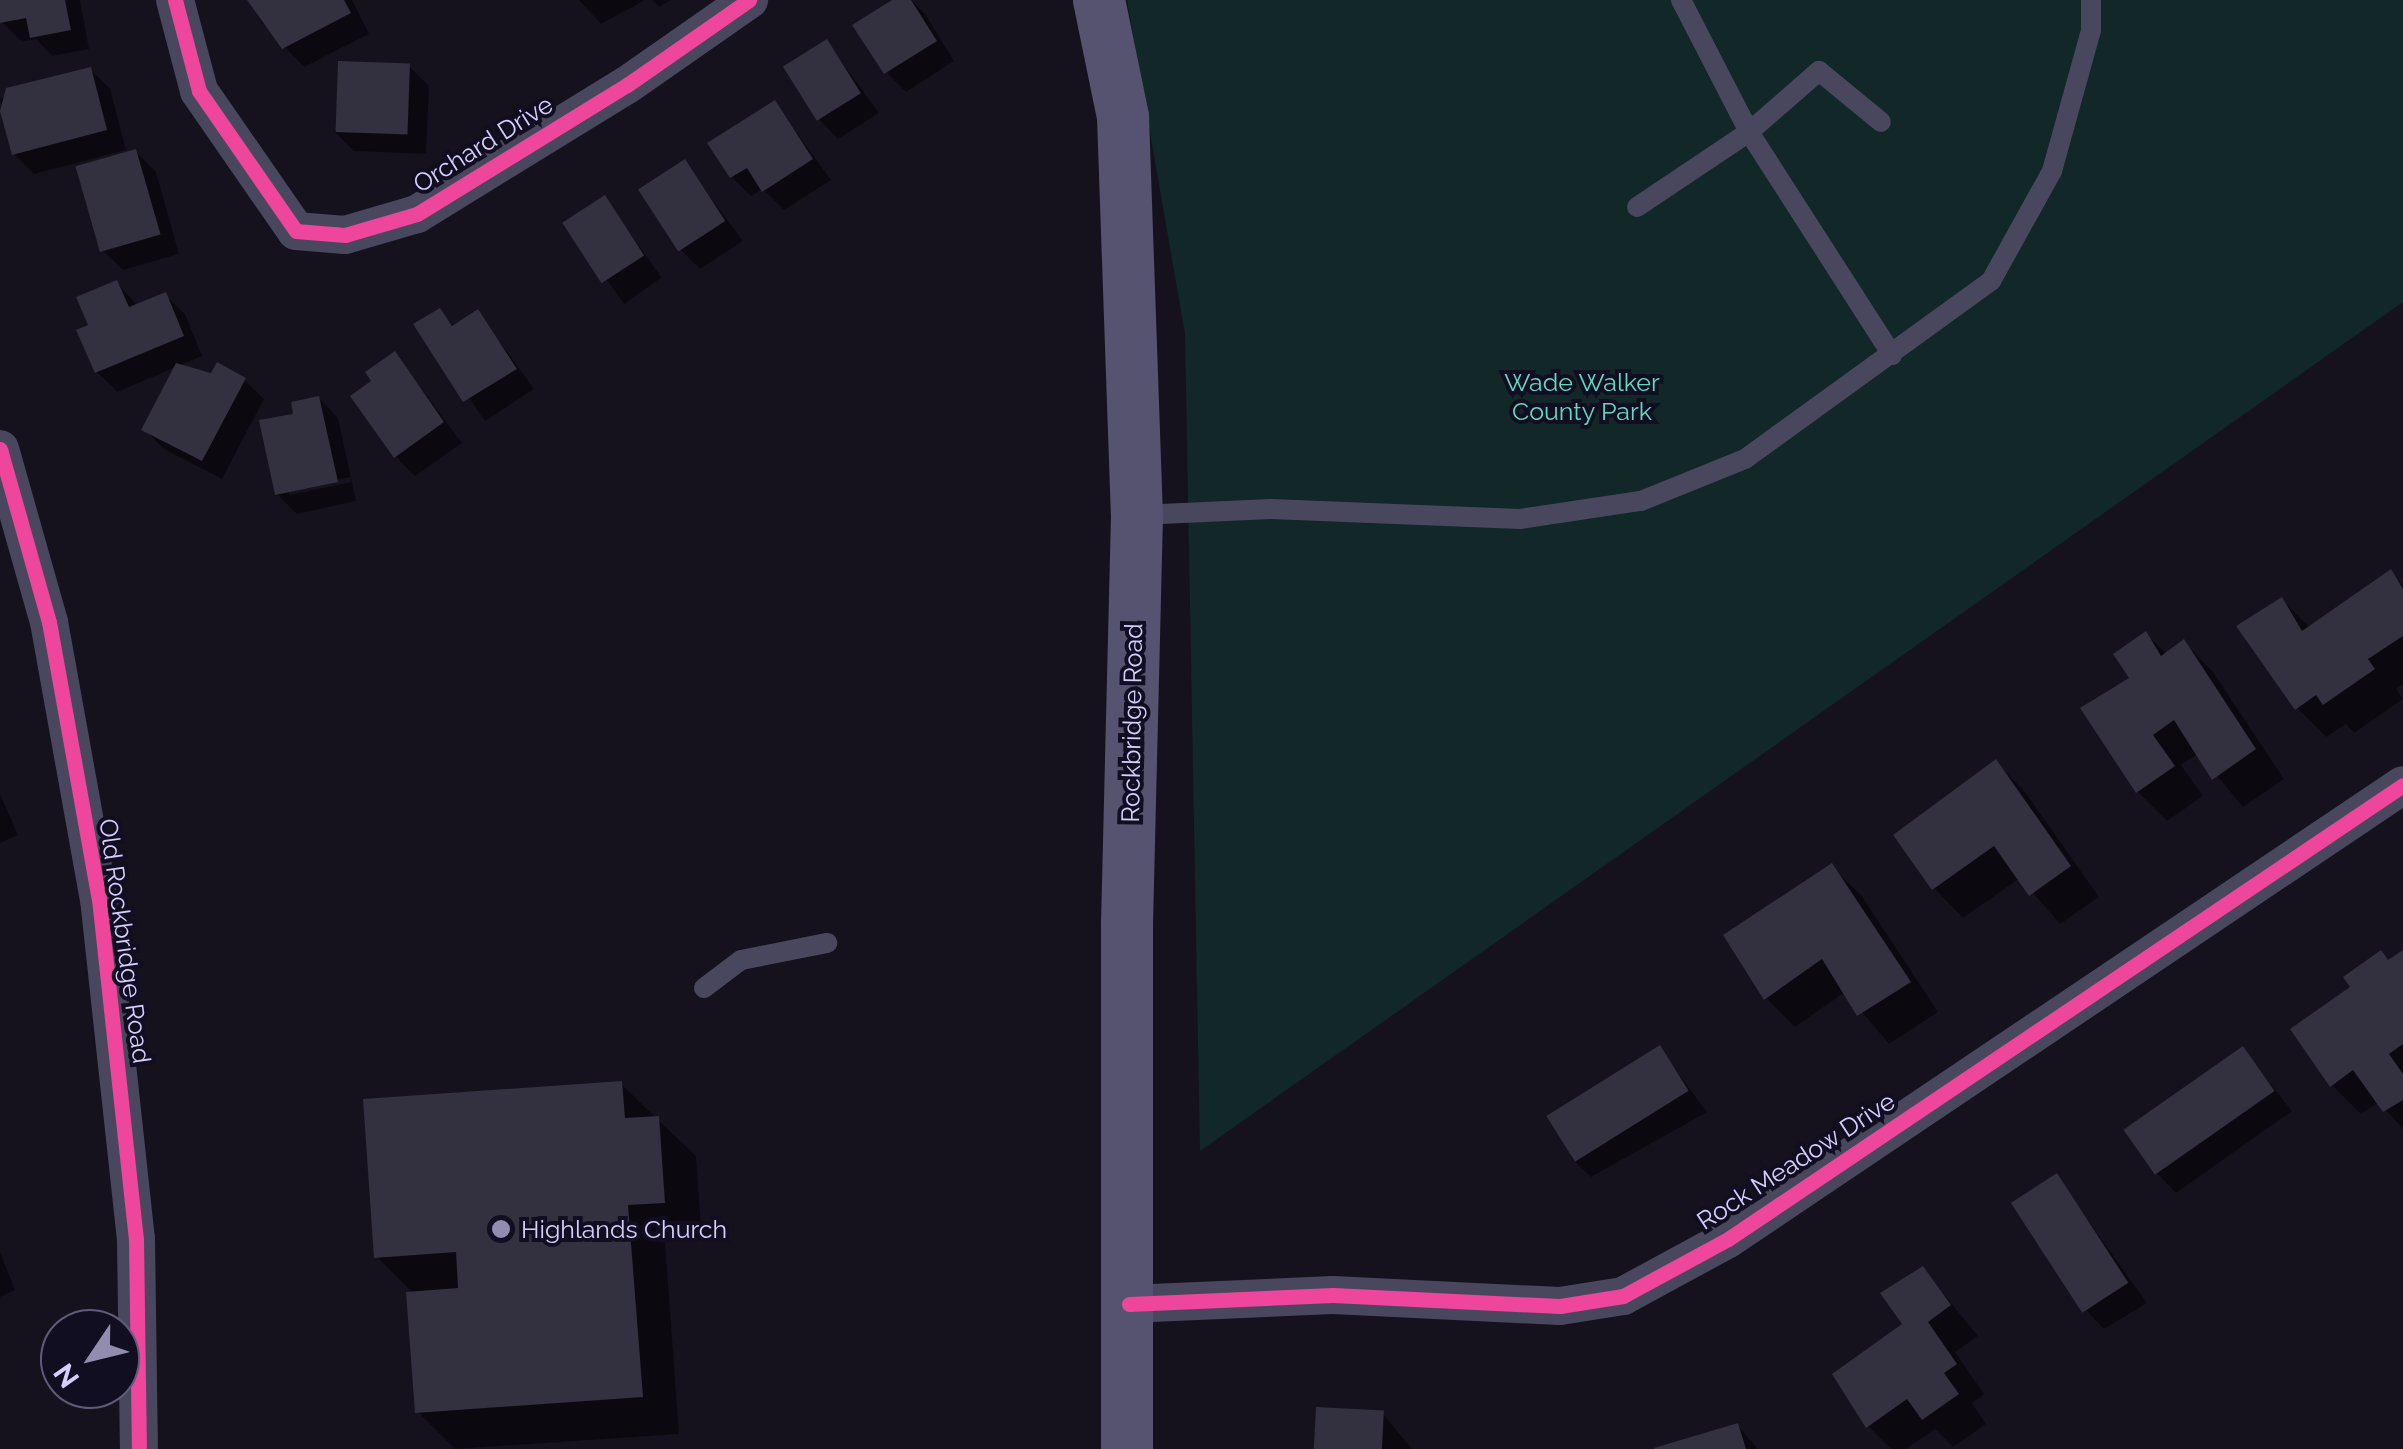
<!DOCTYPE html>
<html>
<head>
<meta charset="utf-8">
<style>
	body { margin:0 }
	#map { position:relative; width:2403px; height:1449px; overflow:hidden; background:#15121d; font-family:Raleway,sans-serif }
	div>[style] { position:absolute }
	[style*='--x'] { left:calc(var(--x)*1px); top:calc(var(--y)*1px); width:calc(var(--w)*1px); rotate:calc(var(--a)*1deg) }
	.green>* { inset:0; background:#122728 }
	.shadow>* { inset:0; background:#0007; transform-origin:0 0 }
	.building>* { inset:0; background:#33303f; transform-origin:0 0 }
	.lane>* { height:20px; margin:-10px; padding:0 10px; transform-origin:10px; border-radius:10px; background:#49475d }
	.street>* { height:38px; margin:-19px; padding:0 19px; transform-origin:19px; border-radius:19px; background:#49475d }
	.secondary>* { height:52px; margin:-26px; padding:0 26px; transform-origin:26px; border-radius:26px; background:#565370 }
	.cycleway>* { height:15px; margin:-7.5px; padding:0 7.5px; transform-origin:7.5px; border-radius:7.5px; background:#ed469a }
	.dots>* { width:28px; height:28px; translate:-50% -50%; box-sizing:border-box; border:5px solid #120e21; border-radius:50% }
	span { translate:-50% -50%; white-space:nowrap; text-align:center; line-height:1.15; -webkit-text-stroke:8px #120e21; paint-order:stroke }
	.street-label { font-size:25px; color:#d6cffd }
	.park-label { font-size:25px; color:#5edbc0 }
	.poi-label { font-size:25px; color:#d6cffd }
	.left { translate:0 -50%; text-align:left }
	.north { position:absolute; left:40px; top:1309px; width:100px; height:100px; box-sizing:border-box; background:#120e21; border:2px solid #605b79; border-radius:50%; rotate:235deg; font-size:28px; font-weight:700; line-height:40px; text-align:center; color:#d6cffd }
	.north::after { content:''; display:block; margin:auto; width:35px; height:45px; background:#928daf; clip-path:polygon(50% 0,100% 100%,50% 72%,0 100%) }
</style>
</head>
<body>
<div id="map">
	<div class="green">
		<div style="clip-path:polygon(1127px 0,2403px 0,2403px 302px,1200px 1151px,1185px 334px)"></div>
	</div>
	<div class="shadow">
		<div style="clip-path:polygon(0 0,80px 0,89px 49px,52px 56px,36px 39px,22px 42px,2px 22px)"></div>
		<div style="clip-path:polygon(250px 0,352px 0,369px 34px,304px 67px,262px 23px)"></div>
		<div style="clip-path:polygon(579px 0,645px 0,601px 24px)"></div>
		<div style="clip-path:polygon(652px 0,671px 0,659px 7px)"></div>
		<div style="clip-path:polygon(896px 0,911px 0,925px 14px,954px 61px,906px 92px,886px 72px)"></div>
		<div style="clip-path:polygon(827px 42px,879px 113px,838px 139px,819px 119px)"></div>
		<div style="clip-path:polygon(409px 66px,429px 86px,426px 154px,354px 151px,334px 131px)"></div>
		<div style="clip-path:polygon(90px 69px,110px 89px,126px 150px,34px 174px,14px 154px,0 99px)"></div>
		<div style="clip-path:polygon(775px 103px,831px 180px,784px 210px,763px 189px,751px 196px,732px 177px)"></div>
		<div style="clip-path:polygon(136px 152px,156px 172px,179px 254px,123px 270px,103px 251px)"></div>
		<div style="clip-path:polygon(684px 162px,743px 241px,700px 269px,680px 249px)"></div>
		<div style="left:604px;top:198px;width:98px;height:46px;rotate:54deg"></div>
		<div style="clip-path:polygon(117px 283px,138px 306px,165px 295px,185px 314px,202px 356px,117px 392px,97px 372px,91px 326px)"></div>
		<div style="clip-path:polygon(439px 311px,455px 327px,478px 312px,534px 389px,485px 421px,417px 325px)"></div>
		<div style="clip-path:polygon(395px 354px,462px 443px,415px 476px,395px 456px,375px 382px)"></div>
		<div style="clip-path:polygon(200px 370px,244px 380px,264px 399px,222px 479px,164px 449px,144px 429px)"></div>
		<div style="clip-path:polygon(evenodd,319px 398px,338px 418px,356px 501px,297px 514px,277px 494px,296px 416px,319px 398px,350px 477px,351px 482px,289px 495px,289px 490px,350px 477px)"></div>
		<div style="clip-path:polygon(2390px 572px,2403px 585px,2403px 684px,2396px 689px,2403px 699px,2354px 733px,2346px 724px,2326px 737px,2297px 708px,2282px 600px,2310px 628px)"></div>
		<div style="clip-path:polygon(2146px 634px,2167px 654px,2184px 642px,2213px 672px,2284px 779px,2243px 807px,2198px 753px,2181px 765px,2203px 796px,2167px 821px,2138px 792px,2084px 709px,2132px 678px)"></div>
		<div style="clip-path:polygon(1996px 762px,2025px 792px,2099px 897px,2060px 924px,2020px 878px,1963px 918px,1934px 888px)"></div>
		<div style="clip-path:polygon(0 794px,18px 835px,0 843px)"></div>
		<div style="clip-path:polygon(1831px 866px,1861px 895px,1938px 1012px,1889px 1044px,1845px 992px,1795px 1027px,1766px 998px)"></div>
		<div style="clip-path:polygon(2381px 953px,2390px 962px,2403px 953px,2403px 1129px,2379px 1102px,2361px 1114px,2332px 1085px,2353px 988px)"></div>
		<div style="clip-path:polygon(1659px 1048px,1707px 1112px,1591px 1177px,1571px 1158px)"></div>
		<div style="clip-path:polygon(2243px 1050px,2292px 1111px,2176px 1193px,2157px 1173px)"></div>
		<div style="clip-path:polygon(621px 1084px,696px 1156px,702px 1240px,665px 1242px,679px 1434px,455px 1449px,417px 1411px,414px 1294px,377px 1257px)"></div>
		<div style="clip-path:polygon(2056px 1176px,2147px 1303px,2104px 1329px,2085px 1309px)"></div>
		<div style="clip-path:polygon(0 1252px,15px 1290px,0 1297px)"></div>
		<div style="clip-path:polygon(1923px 1269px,1978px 1336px,1955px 1352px,1984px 1394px,1972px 1403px,1986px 1424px,1953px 1447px,1935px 1429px,1906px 1449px,1891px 1449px,1868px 1426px)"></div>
		<div style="clip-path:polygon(1382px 1413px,1412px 1449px,1317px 1449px)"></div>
		<div style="clip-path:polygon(1738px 1426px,1758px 1449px,1660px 1449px)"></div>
	</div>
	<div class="building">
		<div style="clip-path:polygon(0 0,65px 0,71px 30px,30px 38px,26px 18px,0 23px)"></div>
		<div style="clip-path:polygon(247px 0,344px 0,351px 13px,282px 49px)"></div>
		<div style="clip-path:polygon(892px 0,911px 0,937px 41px,884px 74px,852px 25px)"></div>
		<div style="left:827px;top:39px;width:64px;height:52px;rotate:58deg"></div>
		<div style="left:338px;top:61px;width:72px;height:71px;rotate:2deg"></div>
		<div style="clip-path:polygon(91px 67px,107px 130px,12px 155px,0 111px,6px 88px)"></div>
		<div style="clip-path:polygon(775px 100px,813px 159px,762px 192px,747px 168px,730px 178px,707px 143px)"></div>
		<div style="left:136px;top:149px;width:89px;height:63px;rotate:74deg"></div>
		<div style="left:685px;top:159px;width:74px;height:56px;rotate:57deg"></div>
		<div style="left:605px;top:195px;width:72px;height:51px;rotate:57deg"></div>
		<div style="clip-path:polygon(117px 280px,129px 307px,166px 292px,184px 336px,95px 373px,76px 330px,88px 325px,76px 297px)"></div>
		<div style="clip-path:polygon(440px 308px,452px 326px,478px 309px,517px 369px,463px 402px,413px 324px)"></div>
		<div style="clip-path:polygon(395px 351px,444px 422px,394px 458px,350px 396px,371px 381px,365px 372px)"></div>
		<div style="clip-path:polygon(217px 362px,246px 378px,202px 461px,141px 430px,176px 363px,211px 373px)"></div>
		<div style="clip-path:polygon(319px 396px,338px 482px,275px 495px,259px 420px,293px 414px,291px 402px)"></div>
		<div style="clip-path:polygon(2391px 569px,2403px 589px,2403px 636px,2368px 659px,2375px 669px,2323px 705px,2316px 695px,2295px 710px,2236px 626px,2282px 597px,2302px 631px)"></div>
		<div style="clip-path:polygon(2146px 631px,2161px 656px,2184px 639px,2256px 749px,2212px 780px,2174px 720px,2153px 735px,2175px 766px,2136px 793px,2080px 708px,2129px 678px,2113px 654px)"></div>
		<div style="clip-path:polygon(1996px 759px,2071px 866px,2029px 896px,1994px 846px,1932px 890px,1893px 835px)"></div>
		<div style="clip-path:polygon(1832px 863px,1911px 982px,1857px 1016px,1822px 959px,1764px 1000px,1723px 935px)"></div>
		<div style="clip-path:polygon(2381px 950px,2388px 960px,2403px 950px,2403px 1044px,2389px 1054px,2403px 1074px,2403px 1100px,2383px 1112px,2353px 1070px,2330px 1087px,2290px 1029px,2350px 987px,2343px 977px)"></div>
		<div style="left:1660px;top:1045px;width:54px;height:134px;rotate:58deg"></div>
		<div style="left:2243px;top:1046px;width:55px;height:146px;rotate:55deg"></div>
		<div style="clip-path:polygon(622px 1081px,625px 1118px,659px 1116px,665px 1203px,628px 1205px,643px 1397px,415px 1413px,406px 1292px,458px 1288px,456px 1252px,374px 1258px,363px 1099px)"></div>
		<div style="left:2057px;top:1173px;width:131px;height:55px;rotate:57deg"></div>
		<div style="clip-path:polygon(1923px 1266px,1951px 1305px,1928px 1322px,1957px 1364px,1944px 1373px,1959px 1394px,1922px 1420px,1907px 1399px,1866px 1428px,1832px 1374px,1902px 1324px,1880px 1293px)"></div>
		<div style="left:1316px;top:1407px;width:68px;height:42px;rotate:3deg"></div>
		<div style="clip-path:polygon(1738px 1423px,1746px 1449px,1655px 1449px,1654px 1448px)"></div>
	</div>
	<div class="lane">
		<div style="--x:1681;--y:0;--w:148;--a:62.7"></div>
		<div style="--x:1749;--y:132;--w:265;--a:57.3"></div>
		<div style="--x:1637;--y:207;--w:135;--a:-33.8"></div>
		<div style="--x:1749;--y:132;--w:93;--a:-41.1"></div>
		<div style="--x:1819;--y:71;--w:80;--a:39.4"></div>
		<div style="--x:1139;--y:515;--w:132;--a:-2.6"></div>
		<div style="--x:1271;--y:509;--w:249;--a:2.3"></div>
		<div style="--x:1520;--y:519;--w:122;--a:-8.5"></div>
		<div style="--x:1641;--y:501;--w:112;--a:-22"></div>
		<div style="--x:1745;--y:459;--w:304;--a:-35.9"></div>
		<div style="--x:1991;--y:281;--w:126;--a:-61"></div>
		<div style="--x:2052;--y:171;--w:146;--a:-74.5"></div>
		<div style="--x:2091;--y:30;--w:30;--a:-90"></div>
		<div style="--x:704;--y:988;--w:46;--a:-37.1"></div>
		<div style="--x:741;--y:960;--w:88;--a:-11.2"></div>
	</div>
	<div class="street">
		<div style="--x:175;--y:0;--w:94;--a:75.2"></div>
		<div style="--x:199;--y:91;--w:170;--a:55.3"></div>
		<div style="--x:296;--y:231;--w:49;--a:4.7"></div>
		<div style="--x:345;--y:235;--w:75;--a:-16.3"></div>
		<div style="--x:417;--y:214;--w:246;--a:-31.6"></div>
		<div style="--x:627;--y:85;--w:149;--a:-34.9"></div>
		<div style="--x:0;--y:449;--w:180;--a:74.2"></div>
		<div style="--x:49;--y:622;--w:281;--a:79.8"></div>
		<div style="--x:99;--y:899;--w:342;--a:83.8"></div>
		<div style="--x:136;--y:1239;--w:210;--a:89.2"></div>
		<div style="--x:1129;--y:1304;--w:204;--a:-2.5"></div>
		<div style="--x:1333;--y:1295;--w:227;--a:2.8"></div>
		<div style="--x:1560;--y:1306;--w:64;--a:-9"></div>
		<div style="--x:1623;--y:1296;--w:119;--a:-28.5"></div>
		<div style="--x:1728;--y:1239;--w:813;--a:-33.92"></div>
	</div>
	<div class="secondary">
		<div style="--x:1099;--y:0;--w:119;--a:78.4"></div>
		<div style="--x:1123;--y:117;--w:398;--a:88"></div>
		<div style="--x:1137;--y:515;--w:409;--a:91.4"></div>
		<div style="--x:1127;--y:924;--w:525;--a:90"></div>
	</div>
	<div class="cycleway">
		<div style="--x:175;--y:0;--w:94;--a:75.2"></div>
		<div style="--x:199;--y:91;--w:170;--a:55.3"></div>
		<div style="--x:296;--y:231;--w:49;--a:4.7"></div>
		<div style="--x:345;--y:235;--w:75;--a:-16.3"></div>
		<div style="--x:417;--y:214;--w:246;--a:-31.6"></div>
		<div style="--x:627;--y:85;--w:149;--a:-34.9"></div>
		<div style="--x:0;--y:449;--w:180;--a:74.2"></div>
		<div style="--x:49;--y:622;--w:281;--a:79.8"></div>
		<div style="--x:99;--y:899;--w:342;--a:83.8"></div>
		<div style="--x:136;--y:1239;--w:210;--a:89.2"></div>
		<div style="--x:1129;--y:1304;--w:204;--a:-2.5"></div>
		<div style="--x:1333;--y:1295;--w:227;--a:2.8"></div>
		<div style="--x:1560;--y:1306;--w:64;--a:-9"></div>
		<div style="--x:1623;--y:1296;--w:119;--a:-28.5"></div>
		<div style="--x:1728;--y:1239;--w:813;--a:-33.92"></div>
	</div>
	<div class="dots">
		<div style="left:501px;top:1229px;background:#928daf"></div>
	</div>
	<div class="street-label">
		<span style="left:483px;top:144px;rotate:-32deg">Orchard Drive</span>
		<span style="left:1132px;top:723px;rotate:-89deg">Rockbridge Road</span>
		<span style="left:125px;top:941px;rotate:82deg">Old Rockbridge Road</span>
		<span style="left:1796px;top:1161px;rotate:-33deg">Rock Meadow Drive</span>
	</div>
	<div class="park-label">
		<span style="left:1582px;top:397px">Wade Walker<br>County Park</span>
	</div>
	<div class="poi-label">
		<span class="left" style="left:521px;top:1229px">Highlands Church</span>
	</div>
	<div class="north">N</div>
</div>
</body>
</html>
